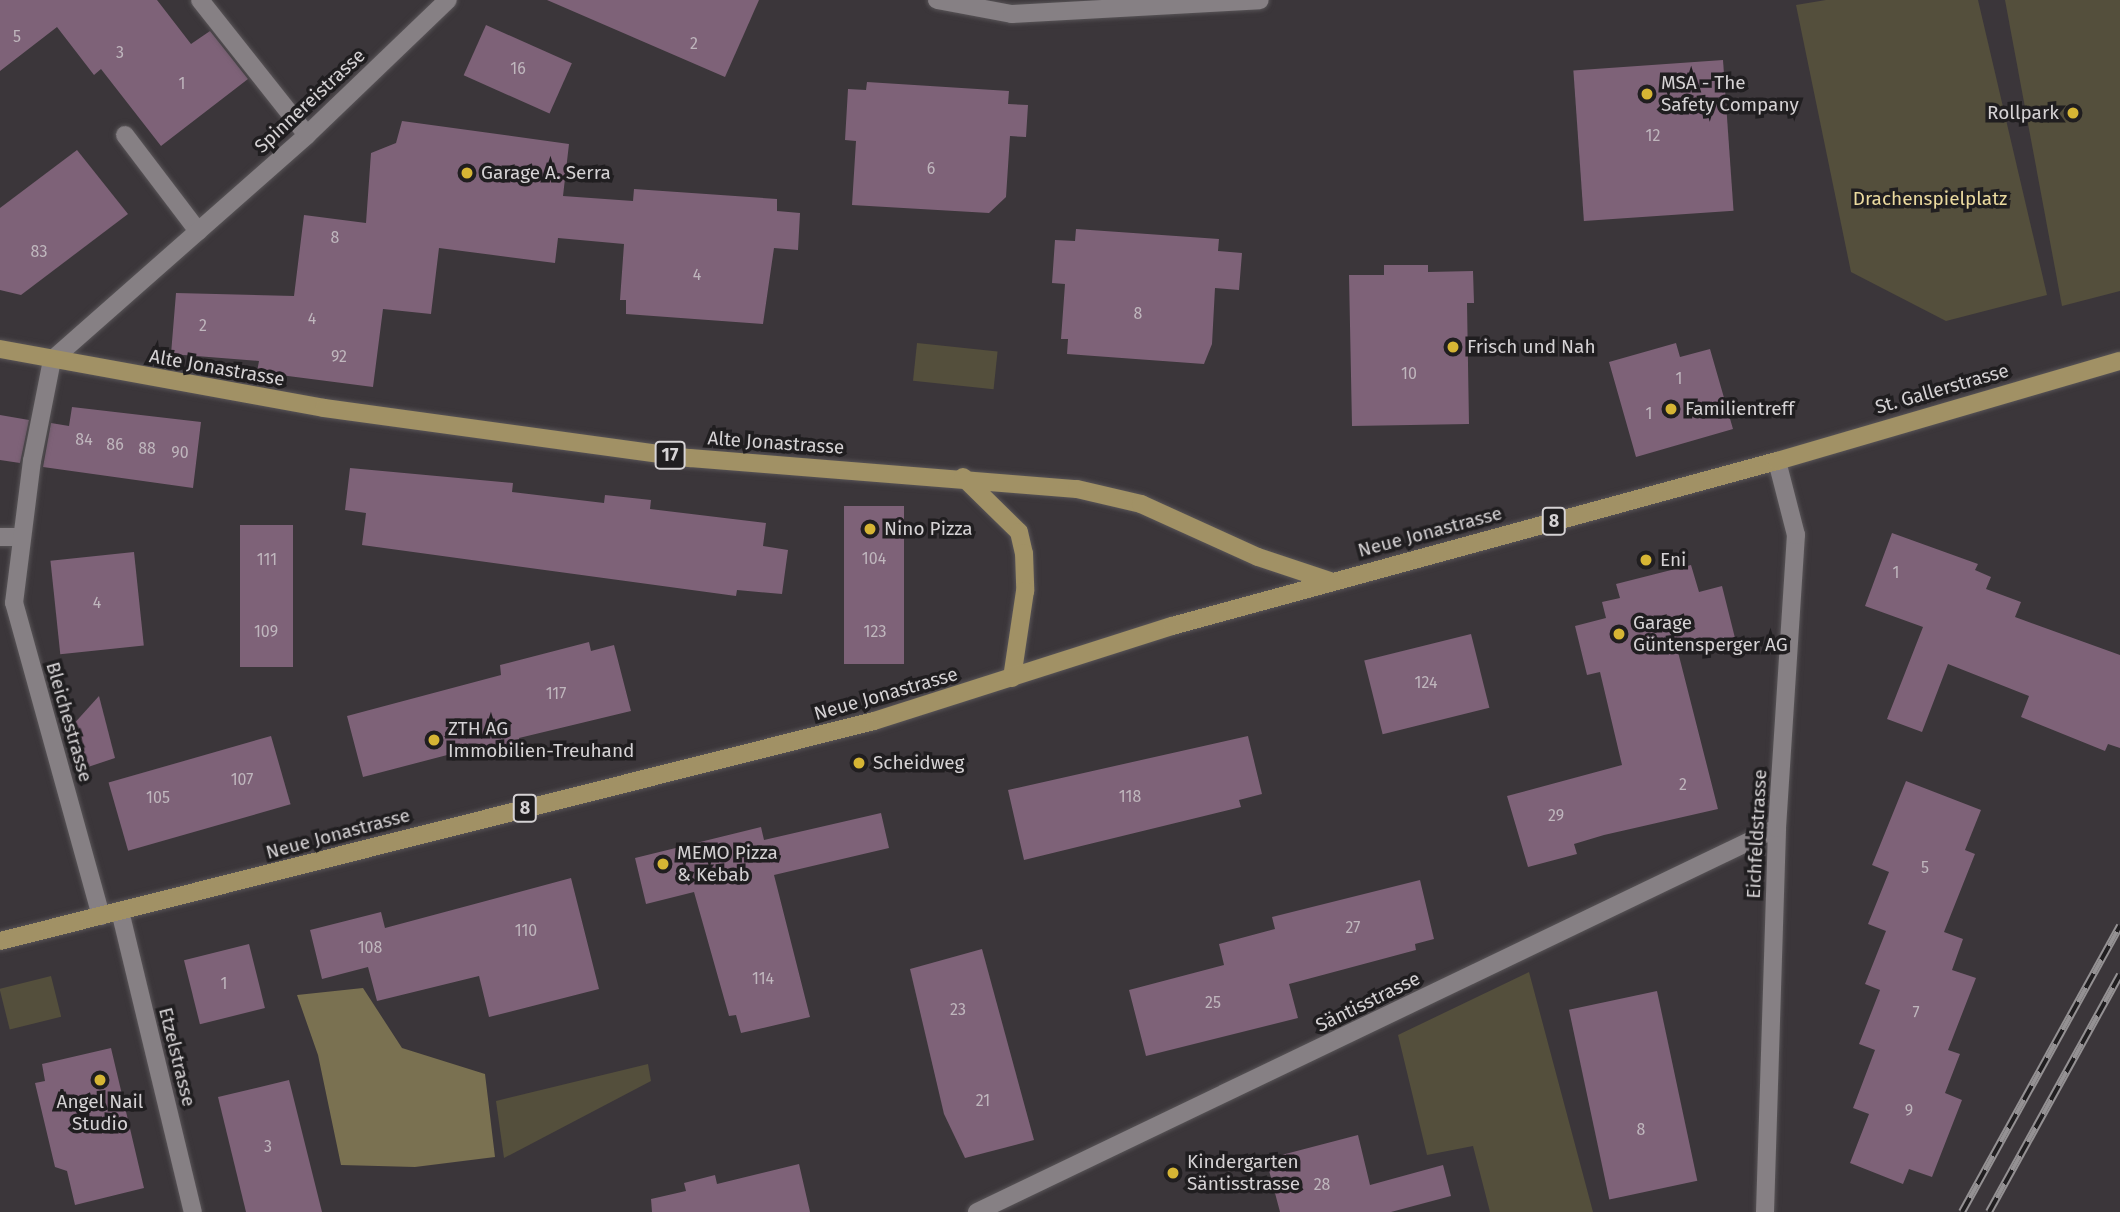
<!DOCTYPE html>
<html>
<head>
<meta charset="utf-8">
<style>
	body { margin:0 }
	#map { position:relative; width:2120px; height:1212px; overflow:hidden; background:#3b363a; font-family:"Fira Sans",sans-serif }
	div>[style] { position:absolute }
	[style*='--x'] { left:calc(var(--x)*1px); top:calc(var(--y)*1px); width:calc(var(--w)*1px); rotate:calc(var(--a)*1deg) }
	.green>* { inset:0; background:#544f3c; transform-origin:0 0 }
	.forest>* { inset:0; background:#7a7151 }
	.building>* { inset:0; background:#7e6278; transform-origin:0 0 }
	.roads { filter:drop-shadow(0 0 2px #585457) drop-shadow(0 0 2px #585457) }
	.minor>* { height:18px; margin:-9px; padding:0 9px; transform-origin:9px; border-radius:9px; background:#868084 }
	.major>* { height:18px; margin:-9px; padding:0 9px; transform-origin:9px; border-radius:9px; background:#a19165 }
	.rail>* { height:8px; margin-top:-4px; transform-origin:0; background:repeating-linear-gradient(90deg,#201e20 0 16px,#949193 0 32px); box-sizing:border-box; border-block:2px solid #949193 }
	.dots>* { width:19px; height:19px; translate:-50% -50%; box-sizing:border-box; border:4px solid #201e20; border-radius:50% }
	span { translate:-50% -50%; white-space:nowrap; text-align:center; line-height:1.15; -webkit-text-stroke:7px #201e20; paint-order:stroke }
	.number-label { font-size:16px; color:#bfb6bd }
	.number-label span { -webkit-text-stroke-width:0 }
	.shield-label span { padding:2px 5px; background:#201e20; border:2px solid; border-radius:5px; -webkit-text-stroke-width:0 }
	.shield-label { font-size:18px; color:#d5d2d4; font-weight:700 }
	.poi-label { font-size:19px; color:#d5d2d4 }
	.left { translate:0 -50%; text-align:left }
	.right { translate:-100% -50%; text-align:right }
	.street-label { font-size:19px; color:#d5d2d4 }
	.park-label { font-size:19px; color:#ebda9f }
</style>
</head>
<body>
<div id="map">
	<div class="green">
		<div style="clip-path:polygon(1826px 0,1978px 0,2047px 295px,1946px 321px,1851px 272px,1796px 5px)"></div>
		<div style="clip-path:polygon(2005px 0,2120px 0,2120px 291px,2062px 306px)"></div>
		<div style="left:917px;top:343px;width:81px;height:38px;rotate:6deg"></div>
		<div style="clip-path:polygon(1529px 972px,1593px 1212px,1490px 1212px,1473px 1146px,1427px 1155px,1398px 1035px)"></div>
		<div style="left:51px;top:976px;width:42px;height:53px;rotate:76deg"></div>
		<div style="clip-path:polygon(648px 1064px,651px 1081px,504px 1158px,496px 1101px)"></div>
	</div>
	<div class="forest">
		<div style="clip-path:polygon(363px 988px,402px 1048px,485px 1074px,495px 1157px,415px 1167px,341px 1165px,318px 1055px,297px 995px)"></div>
	</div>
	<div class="building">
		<div style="clip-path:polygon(0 0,157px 0,191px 44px,210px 31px,248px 79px,161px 146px,101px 69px,94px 75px,57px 27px,0 71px)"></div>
		<div style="clip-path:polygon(547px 0,759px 0,725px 77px)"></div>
		<div style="left:486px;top:25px;width:94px;height:55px;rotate:24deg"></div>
		<div style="left:1723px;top:60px;width:151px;height:150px;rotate:86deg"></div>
		<div style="clip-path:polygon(867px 82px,1009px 91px,1008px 104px,1028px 105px,1026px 137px,1010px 136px,1006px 197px,989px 213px,852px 205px,856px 141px,845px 140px,848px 89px,866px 90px)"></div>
		<div style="clip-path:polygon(402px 121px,569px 144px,563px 196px,633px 201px,634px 189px,777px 199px,777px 211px,800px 213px,798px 250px,774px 248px,763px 324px,626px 314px,626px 300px,620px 300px,624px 244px,558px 238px,555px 263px,439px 248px,431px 314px,383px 309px,373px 387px,257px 372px,259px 361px,171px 354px,176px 293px,294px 296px,304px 215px,366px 223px,371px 153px,396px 143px)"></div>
		<div style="clip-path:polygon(77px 150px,128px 214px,21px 295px,0 290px,0 208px)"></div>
		<div style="clip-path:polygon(1076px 229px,1219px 239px,1218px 251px,1242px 253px,1239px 290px,1215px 288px,1212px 344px,1204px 364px,1067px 354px,1068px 339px,1061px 339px,1065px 284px,1052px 283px,1055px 240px,1075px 241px)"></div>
		<div style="clip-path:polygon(1384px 265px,1428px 265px,1428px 272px,1473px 271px,1474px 303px,1467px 303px,1469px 424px,1352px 426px,1349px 275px,1384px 275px)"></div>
		<div style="clip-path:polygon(1676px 343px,1680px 357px,1710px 349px,1733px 429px,1636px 457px,1609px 362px)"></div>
		<div style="clip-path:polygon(72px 407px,201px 422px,193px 488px,43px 467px,51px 423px,69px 426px)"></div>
		<div style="clip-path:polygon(0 415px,29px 420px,20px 463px,0 460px)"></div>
		<div style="clip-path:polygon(350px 468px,513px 483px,512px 492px,604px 503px,605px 495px,651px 500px,650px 509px,766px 523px,763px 546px,788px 550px,782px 594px,737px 590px,736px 596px,362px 545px,366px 513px,345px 510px)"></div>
		<div style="left:844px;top:506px;width:60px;height:158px"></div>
		<div style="left:240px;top:525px;width:53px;height:142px"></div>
		<div style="clip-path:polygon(1892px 533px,1978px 564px,1975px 570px,1991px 577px,1986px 589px,2021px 602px,2015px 617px,2120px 655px,2120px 748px,2108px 744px,2105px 751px,2021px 717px,2029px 696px,1948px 664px,1922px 732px,1887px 719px,1923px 627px,1865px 606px)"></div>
		<div style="left:134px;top:552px;width:94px;height:84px;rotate:84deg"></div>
		<div style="clip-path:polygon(1691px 565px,1699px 592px,1722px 586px,1735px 638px,1678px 652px,1718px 809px,1604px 835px,1574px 844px,1577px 854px,1528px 867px,1507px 796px,1622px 765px,1600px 672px,1587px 675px,1575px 626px,1606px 618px,1602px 602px,1620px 598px,1616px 584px)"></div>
		<div style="left:1471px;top:634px;width:76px;height:110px;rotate:76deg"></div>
		<div style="clip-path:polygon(589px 642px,591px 651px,614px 645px,631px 711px,519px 738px,521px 746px,501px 751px,476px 756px,474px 748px,363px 777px,347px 716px,501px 675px,500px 665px)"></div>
		<div style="clip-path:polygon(99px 696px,115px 758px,79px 770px,71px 727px)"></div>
		<div style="left:271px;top:736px;width:71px;height:169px;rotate:74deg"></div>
		<div style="clip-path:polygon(1248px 736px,1262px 794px,1239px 800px,1241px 807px,1024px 860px,1008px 790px)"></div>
		<div style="clip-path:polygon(1906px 781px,1981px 810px,1965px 850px,1975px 854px,1944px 932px,1963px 939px,1952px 970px,1976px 978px,1948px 1050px,1960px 1054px,1945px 1093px,1962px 1100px,1932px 1177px,1909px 1169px,1903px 1184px,1850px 1163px,1869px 1114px,1853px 1108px,1875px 1050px,1859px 1044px,1880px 990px,1865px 984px,1886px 931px,1868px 924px,1889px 872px,1872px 865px)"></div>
		<div style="clip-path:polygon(881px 813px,889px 848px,774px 875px,810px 1017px,741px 1033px,736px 1015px,729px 1016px,694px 892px,646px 904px,635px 858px,761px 827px,764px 840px)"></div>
		<div style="clip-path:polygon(571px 878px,599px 989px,489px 1017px,479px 976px,377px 1001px,368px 967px,322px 979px,310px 930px,381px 912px,385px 928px)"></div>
		<div style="clip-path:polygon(1420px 880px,1434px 939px,1415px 944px,1416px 950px,1289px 984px,1298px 1018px,1146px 1056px,1129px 990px,1224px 965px,1219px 944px,1275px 929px,1272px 917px)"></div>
		<div style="left:249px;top:944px;width:66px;height:67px;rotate:76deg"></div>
		<div style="clip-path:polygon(982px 949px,1034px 1140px,965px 1158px,944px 1114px,910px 969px)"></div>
		<div style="left:1657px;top:991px;width:194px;height:90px;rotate:78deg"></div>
		<div style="clip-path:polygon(111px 1048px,144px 1188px,75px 1205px,67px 1171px,55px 1167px,35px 1083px,45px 1081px,42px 1064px)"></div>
		<div style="clip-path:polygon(289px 1080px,322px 1212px,246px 1212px,218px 1097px)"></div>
		<div style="clip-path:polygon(1358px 1135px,1370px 1185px,1443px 1165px,1451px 1196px,1391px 1212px,1280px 1212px,1266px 1159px)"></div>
		<div style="clip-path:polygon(799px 1164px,810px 1212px,652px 1212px,651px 1199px,686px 1191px,684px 1183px,715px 1175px,717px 1184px)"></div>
	</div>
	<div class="roads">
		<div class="minor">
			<div style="--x:200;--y:0;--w:172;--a:51.6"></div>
			<div style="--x:937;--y:0;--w:76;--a:10.6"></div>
			<div style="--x:1012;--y:14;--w:248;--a:-3.2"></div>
			<div style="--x:125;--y:135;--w:121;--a:52.8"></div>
			<div style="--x:0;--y:537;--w:22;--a:0"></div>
			<div style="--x:120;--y:911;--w:310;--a:76.4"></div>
			<div style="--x:101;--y:916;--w:325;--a:-105.5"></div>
			<div style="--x:14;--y:603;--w:143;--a:-82.8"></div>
			<div style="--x:32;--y:461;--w:103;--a:-78.8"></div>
			<div style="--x:52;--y:360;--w:340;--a:-41.4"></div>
			<div style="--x:307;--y:135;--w:195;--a:-43.8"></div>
			<div style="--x:977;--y:1212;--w:887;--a:-25.64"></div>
			<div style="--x:1765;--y:1212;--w:384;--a:-88.2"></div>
			<div style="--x:1777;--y:828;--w:294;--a:-86.3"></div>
			<div style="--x:1796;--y:535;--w:76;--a:-104.4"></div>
		</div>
		<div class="major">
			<div style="--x:0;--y:349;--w:329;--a:10.3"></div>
			<div style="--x:324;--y:408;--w:369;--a:7.8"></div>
			<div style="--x:690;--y:458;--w:388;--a:4.6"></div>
			<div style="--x:1077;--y:489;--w:66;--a:13.2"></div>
			<div style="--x:1141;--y:504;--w:128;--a:24.4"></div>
			<div style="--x:1258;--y:557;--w:76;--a:18.4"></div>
			<div style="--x:963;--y:477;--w:78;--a:44.5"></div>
			<div style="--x:1019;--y:532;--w:22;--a:77"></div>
			<div style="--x:1024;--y:553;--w:38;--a:88"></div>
			<div style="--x:1025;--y:591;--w:88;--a:98.5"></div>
			<div style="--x:0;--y:941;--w:901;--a:-14.13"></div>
			<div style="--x:874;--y:721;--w:313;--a:-17.7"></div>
			<div style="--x:1172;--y:626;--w:627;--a:-15.26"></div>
			<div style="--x:1777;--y:461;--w:357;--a:-16.3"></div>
		</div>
	</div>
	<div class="rail">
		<div style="--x:1962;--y:1212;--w:327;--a:-61.1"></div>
		<div style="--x:1989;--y:1212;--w:271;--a:-61.1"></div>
	</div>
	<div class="dots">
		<div style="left:1647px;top:94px;background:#d6b534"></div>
		<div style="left:2073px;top:113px;background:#d6b534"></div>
		<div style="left:467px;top:173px;background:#d6b534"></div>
		<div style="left:1453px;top:347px;background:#d6b534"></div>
		<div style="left:1671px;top:409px;background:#d6b534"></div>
		<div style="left:870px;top:529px;background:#d6b534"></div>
		<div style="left:1646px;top:560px;background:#d6b534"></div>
		<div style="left:1619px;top:634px;background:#d6b534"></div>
		<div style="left:434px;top:740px;background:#d6b534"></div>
		<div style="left:859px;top:763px;background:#d6b534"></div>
		<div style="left:663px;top:864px;background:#d6b534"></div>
		<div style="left:100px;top:1080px;background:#d6b534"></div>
		<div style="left:1173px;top:1173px;background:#d6b534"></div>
	</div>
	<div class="number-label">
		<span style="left:17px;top:37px">5</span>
		<span style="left:694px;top:44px">2</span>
		<span style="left:120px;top:53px">3</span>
		<span style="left:518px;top:69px">16</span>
		<span style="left:182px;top:84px">1</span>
		<span style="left:1653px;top:136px">12</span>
		<span style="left:931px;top:169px">6</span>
		<span style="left:335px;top:238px">8</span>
		<span style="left:39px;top:252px">83</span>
		<span style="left:697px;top:275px">4</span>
		<span style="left:1138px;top:314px">8</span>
		<span style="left:312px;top:319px">4</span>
		<span style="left:203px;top:326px">2</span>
		<span style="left:339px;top:357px">92</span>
		<span style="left:1409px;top:374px">10</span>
		<span style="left:1679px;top:379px">1</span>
		<span style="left:1649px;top:414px">1</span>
		<span style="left:84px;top:440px">84</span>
		<span style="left:115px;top:445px">86</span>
		<span style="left:147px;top:449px">88</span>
		<span style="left:180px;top:453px">90</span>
		<span style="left:874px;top:559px">104</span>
		<span style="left:267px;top:560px">111</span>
		<span style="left:1896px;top:573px">1</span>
		<span style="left:97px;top:603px">4</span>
		<span style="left:266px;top:632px">109</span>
		<span style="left:875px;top:632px">123</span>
		<span style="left:1426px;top:683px">124</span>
		<span style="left:556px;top:694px">117</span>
		<span style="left:242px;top:780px">107</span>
		<span style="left:1683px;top:785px">2</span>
		<span style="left:1130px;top:797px">118</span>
		<span style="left:158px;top:798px">105</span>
		<span style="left:1556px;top:816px">29</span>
		<span style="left:1925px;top:868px">5</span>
		<span style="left:1353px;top:928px">27</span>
		<span style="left:526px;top:931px">110</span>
		<span style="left:370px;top:948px">108</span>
		<span style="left:763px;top:979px">114</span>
		<span style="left:224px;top:984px">1</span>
		<span style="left:1213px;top:1003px">25</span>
		<span style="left:958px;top:1010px">23</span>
		<span style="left:1916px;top:1013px">7</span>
		<span style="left:983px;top:1101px">21</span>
		<span style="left:1909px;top:1111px">9</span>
		<span style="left:1641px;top:1130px">8</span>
		<span style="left:268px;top:1147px">3</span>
		<span style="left:1322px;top:1185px">28</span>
	</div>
	<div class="shield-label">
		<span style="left:670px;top:455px">17</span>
		<span style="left:1554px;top:521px">8</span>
		<span style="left:525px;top:808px">8</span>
	</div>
	<div class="poi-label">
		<span class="left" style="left:1661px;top:94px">MSA - The<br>Safety Company</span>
		<span class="right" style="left:2059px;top:113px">Rollpark</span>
		<span class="left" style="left:481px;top:173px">Garage A. Serra</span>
		<span class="left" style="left:1467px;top:347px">Frisch und Nah</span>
		<span class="left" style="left:1685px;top:409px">Familientreff</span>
		<span class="left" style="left:884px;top:529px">Nino Pizza</span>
		<span class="left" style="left:1660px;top:560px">Eni</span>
		<span class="left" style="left:1633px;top:634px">Garage<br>Güntensperger AG</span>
		<span class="left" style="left:448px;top:740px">ZTH AG<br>Immobilien-Treuhand</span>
		<span class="left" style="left:873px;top:763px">Scheidweg</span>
		<span class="left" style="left:677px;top:864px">MEMO Pizza<br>&amp; Kebab</span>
		<span style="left:100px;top:1113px">Angel Nail<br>Studio</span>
		<span class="left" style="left:1187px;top:1173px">Kindergarten<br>Säntisstrasse</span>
	</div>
	<div class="street-label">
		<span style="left:310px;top:101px;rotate:-43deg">Spinnereistrasse</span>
		<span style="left:217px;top:368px;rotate:10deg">Alte Jonastrasse</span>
		<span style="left:1942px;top:389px;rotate:-16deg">St. Gallerstrasse</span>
		<span style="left:776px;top:443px;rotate:4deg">Alte Jonastrasse</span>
		<span style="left:1430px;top:532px;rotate:-15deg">Neue Jonastrasse</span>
		<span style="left:886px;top:694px;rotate:-16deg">Neue Jonastrasse</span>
		<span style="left:69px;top:722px;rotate:74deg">Bleichestrasse</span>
		<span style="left:338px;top:834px;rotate:-15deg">Neue Jonastrasse</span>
		<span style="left:1757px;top:834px;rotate:-87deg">Eichfeldstrasse</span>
		<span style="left:1368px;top:1002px;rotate:-26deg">Säntisstrasse</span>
		<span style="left:177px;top:1057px;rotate:76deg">Etzelstrasse</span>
	</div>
	<div class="park-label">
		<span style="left:1930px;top:199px">Drachenspielplatz</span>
	</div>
</div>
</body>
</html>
